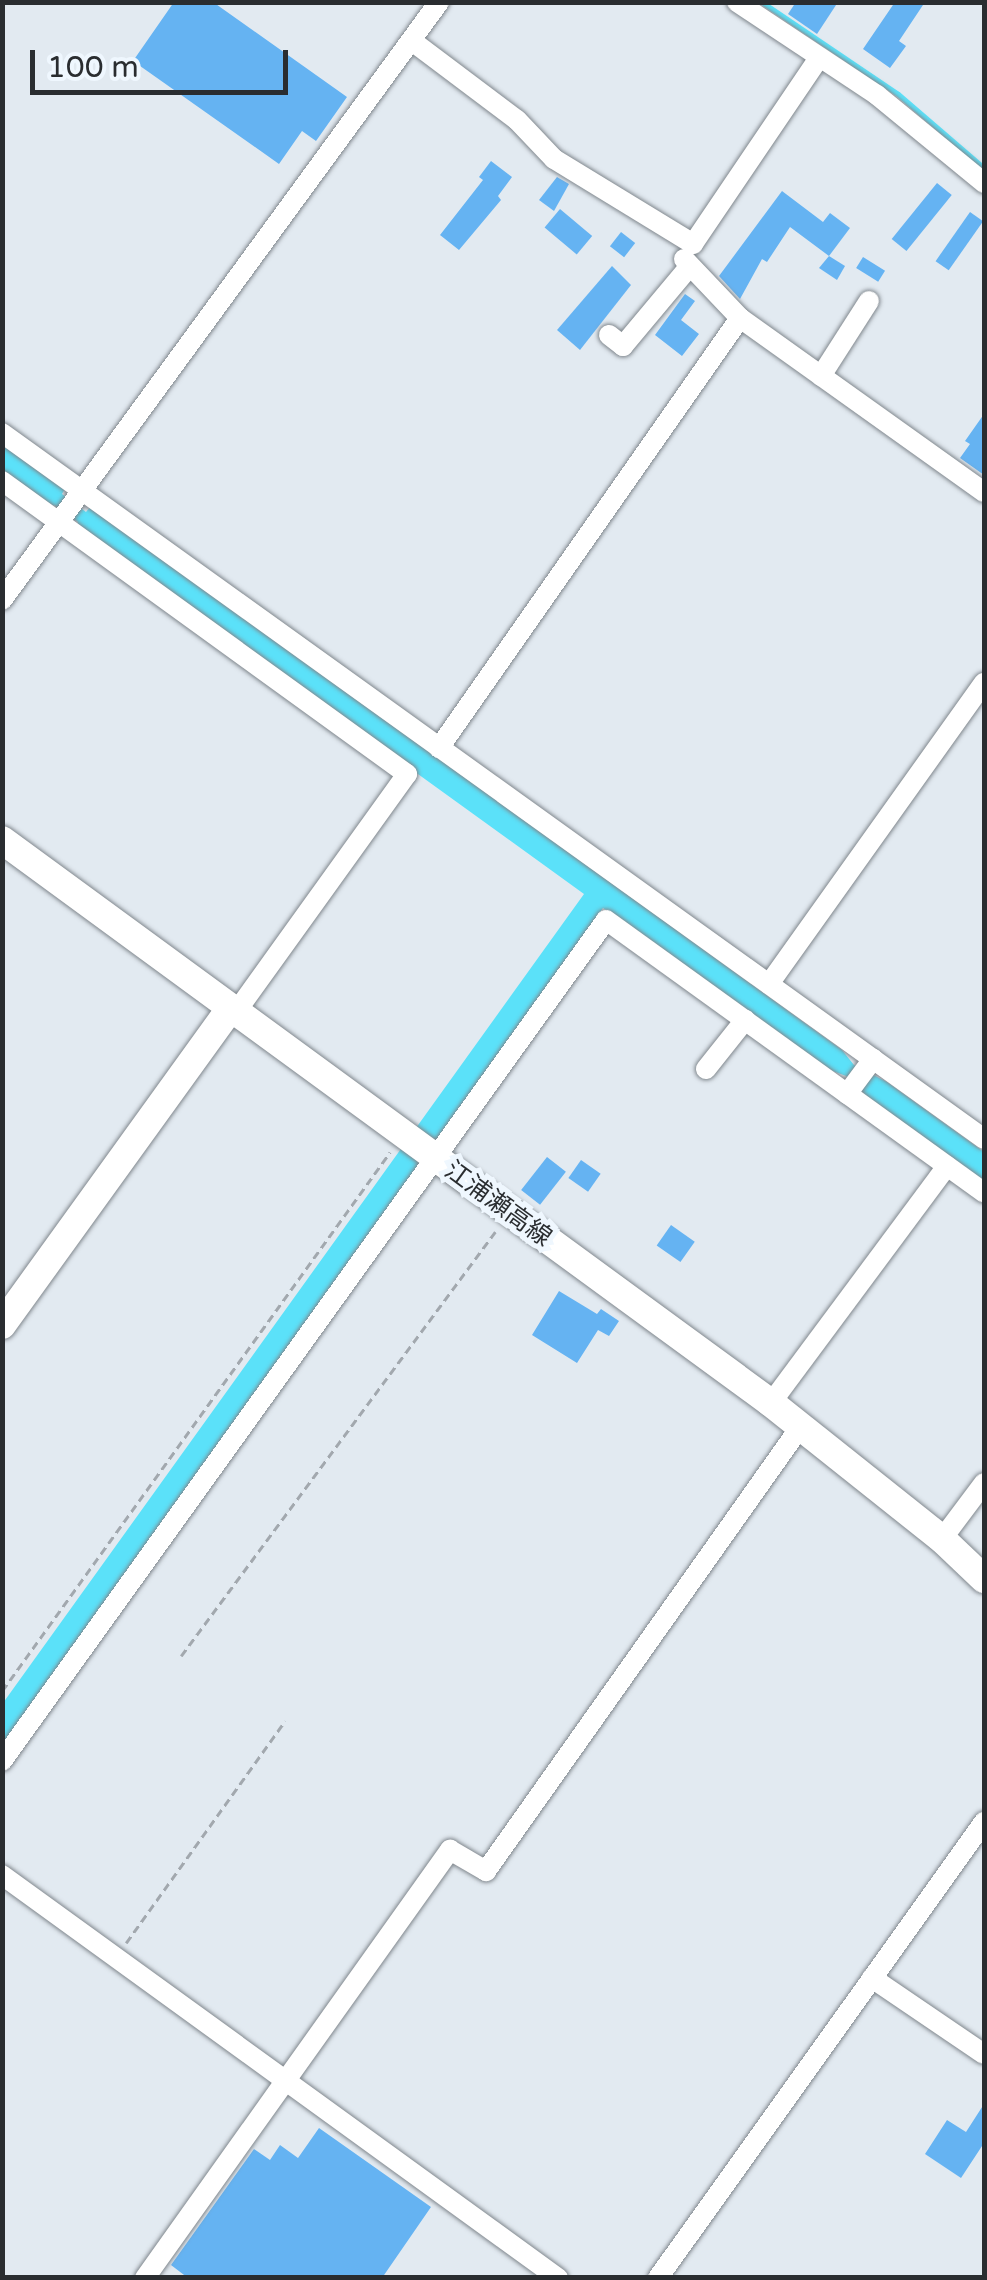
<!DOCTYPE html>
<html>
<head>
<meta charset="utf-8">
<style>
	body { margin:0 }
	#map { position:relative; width:987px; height:2280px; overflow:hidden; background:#e2eaf1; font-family:"Varela Round","Noto Sans JP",sans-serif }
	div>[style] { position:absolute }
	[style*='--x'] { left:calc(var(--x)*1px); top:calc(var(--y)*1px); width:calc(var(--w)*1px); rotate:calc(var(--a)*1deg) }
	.water>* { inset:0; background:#5be1f9 }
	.stream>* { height:5px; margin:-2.5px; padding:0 2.5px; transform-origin:2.5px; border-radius:2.5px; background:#5be1f9 }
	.building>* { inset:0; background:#65b3f2; transform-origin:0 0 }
	.path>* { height:2.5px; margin-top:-1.25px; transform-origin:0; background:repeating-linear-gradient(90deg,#a2a8ae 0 8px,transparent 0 13px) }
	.roads { filter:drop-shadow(0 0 2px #80878d) drop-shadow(0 0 2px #80878d) }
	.street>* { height:20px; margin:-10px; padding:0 10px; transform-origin:10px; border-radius:10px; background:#fff }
	.secondary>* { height:28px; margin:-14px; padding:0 14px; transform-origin:14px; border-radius:14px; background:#fff }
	span { translate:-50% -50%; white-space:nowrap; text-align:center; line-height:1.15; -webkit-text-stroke:10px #eff7fe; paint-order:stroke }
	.street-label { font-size:25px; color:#2a2d30 }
	.frame { position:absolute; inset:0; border:5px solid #2a2d30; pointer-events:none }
	.scale { position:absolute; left:30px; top:50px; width:258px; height:45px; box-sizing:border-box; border:5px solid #2a2d30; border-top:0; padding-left:12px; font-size:30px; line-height:35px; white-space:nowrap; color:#2a2d30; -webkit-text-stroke:8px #eff7fe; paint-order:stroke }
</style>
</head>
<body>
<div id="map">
	<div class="water">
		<div style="clip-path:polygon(3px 444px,66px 487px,62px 494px,86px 512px,91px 506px,842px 1050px,854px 1065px,887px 1082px,984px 1152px,984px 1181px,874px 1103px,846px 1076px,830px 1070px,603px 908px,3px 1745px,3px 1703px,584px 894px,76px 527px,78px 522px,54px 505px,50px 509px,3px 473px)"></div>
	</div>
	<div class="stream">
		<div style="--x:762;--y:2;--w:164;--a:34.1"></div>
		<div style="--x:898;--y:94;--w:113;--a:40.7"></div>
	</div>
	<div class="building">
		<div style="clip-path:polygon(174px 2px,213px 2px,347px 97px,316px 141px,302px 131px,279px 164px,133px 61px)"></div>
		<div style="clip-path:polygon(796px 2px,838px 2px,817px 34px,788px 14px)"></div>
		<div style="clip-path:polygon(895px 2px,925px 2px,899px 41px,906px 46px,890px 68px,863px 49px)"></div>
		<div style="clip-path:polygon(491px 161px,512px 177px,498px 196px,501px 200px,459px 250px,440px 235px,483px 180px,479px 177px)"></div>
		<div style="clip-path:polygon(557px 177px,569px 184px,554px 211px,539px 200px)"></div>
		<div style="left:937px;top:183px;width:19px;height:72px;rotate:39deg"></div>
		<div style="clip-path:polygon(782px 191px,823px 222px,830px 213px,850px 228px,829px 256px,790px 227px,767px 262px,762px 259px,740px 299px,719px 276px)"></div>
		<div style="left:560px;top:209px;width:42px;height:24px;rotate:40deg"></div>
		<div style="left:970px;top:212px;width:16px;height:60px;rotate:35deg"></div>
		<div style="left:621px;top:232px;width:18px;height:18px;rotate:38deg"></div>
		<div style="clip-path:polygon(829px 256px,845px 266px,837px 280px,819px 268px)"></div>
		<div style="left:863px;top:257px;width:26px;height:13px;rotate:32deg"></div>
		<div style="clip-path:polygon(612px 266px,631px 285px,580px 350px,557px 330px)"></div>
		<div style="clip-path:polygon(685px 294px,695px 301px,681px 320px,699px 334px,682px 356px,655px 335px)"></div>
		<div style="clip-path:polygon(984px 414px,984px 475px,960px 458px,970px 444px,965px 441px)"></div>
		<div style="left:547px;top:1157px;width:24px;height:42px;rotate:38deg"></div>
		<div style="left:581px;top:1160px;width:24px;height:22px;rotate:35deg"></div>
		<div style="left:671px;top:1225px;width:29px;height:25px;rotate:35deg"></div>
		<div style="clip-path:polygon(559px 1291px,597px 1314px,601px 1309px,619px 1321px,609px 1336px,598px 1330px,577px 1363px,532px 1335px)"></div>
		<div style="clip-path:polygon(984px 2104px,984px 2143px,961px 2178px,925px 2154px,947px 2120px,966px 2132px)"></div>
		<div style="clip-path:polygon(319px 2128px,431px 2207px,382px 2278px,188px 2278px,171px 2265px,254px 2149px,270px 2160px,280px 2145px,298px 2158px)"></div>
	</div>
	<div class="path">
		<div style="--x:181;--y:1656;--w:528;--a:-53.48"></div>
		<div style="--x:2;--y:1691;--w:664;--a:-54.25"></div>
		<div style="--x:126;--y:1943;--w:273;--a:-54.4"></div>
	</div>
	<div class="roads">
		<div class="street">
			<div style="--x:737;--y:2;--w:168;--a:33.6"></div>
			<div style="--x:877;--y:95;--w:139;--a:39.4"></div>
			<div style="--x:412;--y:41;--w:131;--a:37"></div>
			<div style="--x:517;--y:120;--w:54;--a:46.5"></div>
			<div style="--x:554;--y:159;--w:163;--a:31.4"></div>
			<div style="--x:693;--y:244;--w:225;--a:-55.9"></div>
			<div style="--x:684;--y:259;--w:81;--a:46.5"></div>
			<div style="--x:609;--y:335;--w:18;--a:38"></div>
			<div style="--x:623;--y:346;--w:103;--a:-50.1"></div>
			<div style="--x:821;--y:376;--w:89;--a:-57.4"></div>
			<div style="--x:2;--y:433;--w:1209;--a:35.71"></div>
			<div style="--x:2;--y:481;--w:500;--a:35.9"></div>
			<div style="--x:407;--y:774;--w:294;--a:125.7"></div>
			<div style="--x:2;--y:600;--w:741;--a:-53.84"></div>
			<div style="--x:439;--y:748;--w:525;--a:-55.01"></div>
			<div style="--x:740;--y:318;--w:300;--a:35.5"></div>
			<div style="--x:769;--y:984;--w:370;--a:-54.5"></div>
			<div style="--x:706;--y:1069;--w:63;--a:-51.5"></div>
			<div style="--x:847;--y:1094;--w:44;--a:-53.4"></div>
			<div style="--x:771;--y:1403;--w:295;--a:-53.4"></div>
			<div style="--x:942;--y:1539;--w:70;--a:-53.1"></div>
			<div style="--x:2;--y:1761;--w:1035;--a:-54.31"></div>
			<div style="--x:606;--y:920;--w:466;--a:35.8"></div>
			<div style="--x:2;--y:1875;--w:687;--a:35.94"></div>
			<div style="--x:872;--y:1978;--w:135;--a:34.2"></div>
			<div style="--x:145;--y:2278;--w:526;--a:-54.53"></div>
			<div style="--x:450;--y:1850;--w:42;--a:30.3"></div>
			<div style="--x:486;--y:1871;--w:545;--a:-54.71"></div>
			<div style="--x:658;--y:2278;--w:561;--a:-54.44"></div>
		</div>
		<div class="secondary">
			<div style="--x:2;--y:840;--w:953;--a:36.21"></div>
			<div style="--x:771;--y:1403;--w:218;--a:38.5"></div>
			<div style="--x:942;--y:1539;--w:58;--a:43.6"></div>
			<div style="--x:2;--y:1325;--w:390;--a:-54.2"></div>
		</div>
	</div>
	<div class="street-label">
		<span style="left:498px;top:1204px;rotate:36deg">江浦瀬高線</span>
	</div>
	<div class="frame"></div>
	<div class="scale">100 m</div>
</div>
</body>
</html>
